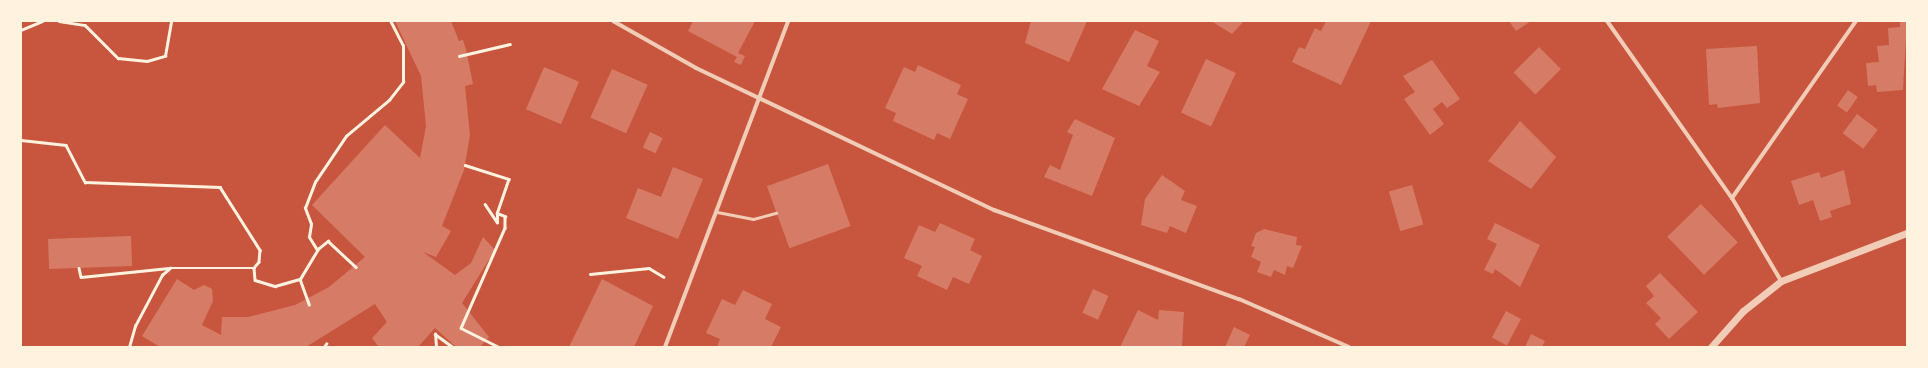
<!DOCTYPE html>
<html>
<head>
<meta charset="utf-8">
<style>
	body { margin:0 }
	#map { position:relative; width:1928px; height:368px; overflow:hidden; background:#c8553d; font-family:"Varela Round",sans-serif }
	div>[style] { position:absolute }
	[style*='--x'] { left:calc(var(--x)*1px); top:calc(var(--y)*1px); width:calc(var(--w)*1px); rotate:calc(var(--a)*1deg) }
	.building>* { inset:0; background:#d67c66; transform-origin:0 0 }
	.path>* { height:2.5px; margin:-1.25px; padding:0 1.25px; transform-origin:1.25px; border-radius:1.25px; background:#fff3e0 }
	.service>* { height:3px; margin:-1.5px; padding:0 1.5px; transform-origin:1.5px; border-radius:1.5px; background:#f1ccb7 }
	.minor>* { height:4px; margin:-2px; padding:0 2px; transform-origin:2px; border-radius:2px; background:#f1ccb7 }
	.tertiary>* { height:7px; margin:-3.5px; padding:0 3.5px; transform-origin:3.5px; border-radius:3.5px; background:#f1ccb7 }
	span { translate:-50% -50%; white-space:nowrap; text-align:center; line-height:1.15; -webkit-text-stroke:4px #fff3e0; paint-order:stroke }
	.frame { position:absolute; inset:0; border:22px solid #fff3e0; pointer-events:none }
</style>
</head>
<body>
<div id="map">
	<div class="building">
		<div style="clip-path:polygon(395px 21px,451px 21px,459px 41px,463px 40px,467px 53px,459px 57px,467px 55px,473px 84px,465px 86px,470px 135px,464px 170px,442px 226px,451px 231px,436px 257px,423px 252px,455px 275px,471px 263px,483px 237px,495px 250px,462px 303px,489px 337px,480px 347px,456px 347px,435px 328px,418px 347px,379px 347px,372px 338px,387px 322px,375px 304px,306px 347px,160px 347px,142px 336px,177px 279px,194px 290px,204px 285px,212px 289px,213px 301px,202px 325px,221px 335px,222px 317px,248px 317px,295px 305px,329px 287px,365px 257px,312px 205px,385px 125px,420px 158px,426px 126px,421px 76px)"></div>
		<div style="clip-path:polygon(693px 21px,755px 21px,738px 53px,745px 56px,741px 65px,734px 62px,737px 57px,688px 31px)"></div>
		<div style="clip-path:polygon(1031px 21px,1087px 21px,1069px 62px,1025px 43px)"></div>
		<div style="clip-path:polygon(1211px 21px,1244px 21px,1232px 34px)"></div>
		<div style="clip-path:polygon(1326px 21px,1371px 21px,1341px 85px,1292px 62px,1299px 47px,1305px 49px,1315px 28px,1321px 31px)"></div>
		<div style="clip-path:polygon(1509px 21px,1531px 21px,1516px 31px)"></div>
		<div style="clip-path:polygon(1900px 21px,1907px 21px,1903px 90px,1877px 92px,1876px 85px,1868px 86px,1866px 63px,1879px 62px,1877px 46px,1889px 45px,1888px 28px,1900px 27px)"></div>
		<div style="clip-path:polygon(1135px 30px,1159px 41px,1147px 66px,1160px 72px,1139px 106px,1102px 89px)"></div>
		<div style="clip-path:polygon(1757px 46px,1760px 103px,1718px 108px,1717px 104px,1709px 105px,1706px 49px)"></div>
		<div style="left:1539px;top:47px;width:31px;height:36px;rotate:45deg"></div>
		<div style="left:1206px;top:59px;width:33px;height:59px;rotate:25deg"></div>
		<div style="clip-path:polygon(1432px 60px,1460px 99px,1447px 108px,1442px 102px,1433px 109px,1444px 124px,1430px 135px,1404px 99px,1415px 92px,1403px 76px)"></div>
		<div style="clip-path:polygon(918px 65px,961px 85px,957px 94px,968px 99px,950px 139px,937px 133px,934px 140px,893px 121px,896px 113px,885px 108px,904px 67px,915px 72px)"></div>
		<div style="left:544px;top:67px;width:38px;height:46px;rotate:23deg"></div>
		<div style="left:612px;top:69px;width:39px;height:53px;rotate:24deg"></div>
		<div style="left:1848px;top:90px;width:12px;height:19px;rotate:35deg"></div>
		<div style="left:1857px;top:114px;width:26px;height:24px;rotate:37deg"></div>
		<div style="clip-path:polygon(1075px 119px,1115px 138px,1092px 196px,1044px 177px,1050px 165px,1060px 170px,1073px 135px,1067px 132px)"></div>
		<div style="clip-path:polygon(1520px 121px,1556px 157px,1531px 189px,1488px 161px)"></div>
		<div style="left:650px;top:132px;width:14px;height:17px;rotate:25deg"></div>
		<div style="left:828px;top:164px;width:66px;height:65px;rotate:70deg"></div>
		<div style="clip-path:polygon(673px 167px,703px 179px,678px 239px,626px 218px,638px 188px,661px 197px)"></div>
		<div style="clip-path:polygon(1844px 170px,1851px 204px,1830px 211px,1832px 217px,1820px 221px,1813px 200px,1799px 205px,1791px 181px,1819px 172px,1821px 178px)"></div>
		<div style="clip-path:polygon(1162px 175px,1185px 191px,1181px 200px,1197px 206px,1186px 233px,1170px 226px,1167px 233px,1141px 225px,1145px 199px)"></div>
		<div style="left:1412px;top:185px;width:41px;height:24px;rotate:74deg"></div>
		<div style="left:1701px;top:204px;width:53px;height:47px;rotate:46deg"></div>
		<div style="clip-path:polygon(940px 223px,975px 239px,970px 250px,982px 256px,969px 284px,953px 277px,947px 290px,917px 276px,922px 266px,904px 258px,919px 225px,935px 232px)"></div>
		<div style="clip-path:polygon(1495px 223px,1540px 245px,1520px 287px,1495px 269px,1493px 274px,1484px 270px,1497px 244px,1487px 239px)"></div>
		<div style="clip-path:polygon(1264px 229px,1297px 237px,1296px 245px,1302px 246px,1293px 268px,1287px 266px,1285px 275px,1274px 270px,1271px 277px,1257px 272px,1261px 262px,1251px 257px,1255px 247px,1251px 246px,1256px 233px)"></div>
		<div style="left:131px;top:236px;width:30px;height:83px;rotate:88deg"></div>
		<div style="clip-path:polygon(1660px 273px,1698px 312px,1669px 339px,1655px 324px,1661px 318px,1646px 303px,1654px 296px,1646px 286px)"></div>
		<div style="clip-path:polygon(602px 279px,653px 306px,634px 347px,569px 347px)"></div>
		<div style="left:1093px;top:289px;width:17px;height:26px;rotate:24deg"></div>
		<div style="clip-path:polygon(743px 290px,772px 304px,765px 319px,781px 327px,771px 347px,717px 347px,720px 339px,706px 333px,722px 299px,735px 305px)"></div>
		<div style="clip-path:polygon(1138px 310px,1158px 320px,1159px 310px,1184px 312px,1182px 347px,1120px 347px)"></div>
		<div style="left:1506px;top:311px;width:17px;height:30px;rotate:28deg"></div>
		<div style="clip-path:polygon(1234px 327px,1250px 335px,1244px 347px,1225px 347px)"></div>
		<div style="clip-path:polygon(1531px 334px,1545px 341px,1542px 347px,1525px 347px)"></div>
	</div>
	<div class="path">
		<div style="--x:59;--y:21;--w:26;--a:9"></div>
		<div style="--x:85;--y:25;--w:47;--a:45"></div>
		<div style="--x:118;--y:58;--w:29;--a:6"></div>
		<div style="--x:147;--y:61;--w:19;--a:-16"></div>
		<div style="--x:165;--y:56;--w:36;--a:-80"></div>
		<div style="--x:21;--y:30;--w:23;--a:-23"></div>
		<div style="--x:459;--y:56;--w:52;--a:-13.2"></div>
		<div style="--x:21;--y:140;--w:45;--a:6.3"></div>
		<div style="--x:66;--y:145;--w:42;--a:62.8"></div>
		<div style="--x:85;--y:182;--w:135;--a:2.1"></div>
		<div style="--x:220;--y:187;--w:75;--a:57.6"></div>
		<div style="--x:260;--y:250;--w:12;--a:95"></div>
		<div style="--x:259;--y:262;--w:8;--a:130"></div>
		<div style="--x:254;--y:268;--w:12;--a:85"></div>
		<div style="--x:255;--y:280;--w:21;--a:17"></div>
		<div style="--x:275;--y:286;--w:26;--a:-16"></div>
		<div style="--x:300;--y:279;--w:27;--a:70"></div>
		<div style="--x:465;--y:165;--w:46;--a:17.7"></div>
		<div style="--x:509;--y:179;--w:36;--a:109"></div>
		<div style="--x:497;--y:213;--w:9;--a:21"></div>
		<div style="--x:505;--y:216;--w:12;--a:90"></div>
		<div style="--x:505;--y:228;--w:109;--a:113.7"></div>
		<div style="--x:461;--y:328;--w:42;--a:26.6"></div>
		<div style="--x:485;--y:204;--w:22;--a:56"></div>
		<div style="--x:497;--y:222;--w:9;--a:-90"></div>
		<div style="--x:317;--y:250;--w:15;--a:-122"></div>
		<div style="--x:309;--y:237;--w:13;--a:-81"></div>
		<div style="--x:311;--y:224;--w:17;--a:-111"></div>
		<div style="--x:305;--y:208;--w:28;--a:-69"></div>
		<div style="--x:315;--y:182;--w:55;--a:-56"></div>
		<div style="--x:346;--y:136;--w:56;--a:-39.9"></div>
		<div style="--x:389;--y:100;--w:23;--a:-52"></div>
		<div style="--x:403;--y:82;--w:36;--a:-90"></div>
		<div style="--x:403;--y:46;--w:28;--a:-117"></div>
		<div style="--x:79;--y:268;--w:9;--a:77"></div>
		<div style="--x:81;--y:277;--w:88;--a:-5.8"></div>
		<div style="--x:590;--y:274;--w:59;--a:-5.8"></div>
		<div style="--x:649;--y:268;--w:17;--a:31"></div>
		<div style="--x:300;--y:279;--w:35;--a:-59"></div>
		<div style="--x:318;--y:249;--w:13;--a:-39"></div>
		<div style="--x:328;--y:241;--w:38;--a:43"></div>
		<div style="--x:129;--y:347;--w:22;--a:-74"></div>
		<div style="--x:135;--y:326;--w:58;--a:-62.1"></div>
		<div style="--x:162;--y:275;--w:11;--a:-41"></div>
		<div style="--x:170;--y:268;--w:84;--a:0"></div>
		<div style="--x:324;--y:347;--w:4;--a:-56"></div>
		<div style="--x:436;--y:347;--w:13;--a:-94"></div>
		<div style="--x:435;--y:334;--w:22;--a:36"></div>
	</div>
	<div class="service">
		<div style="--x:717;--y:212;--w:37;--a:11"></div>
		<div style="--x:753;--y:219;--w:24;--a:-15"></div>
	</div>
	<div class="minor">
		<div style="--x:613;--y:21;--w:95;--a:29.5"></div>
		<div style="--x:696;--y:68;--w:330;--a:25.5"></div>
		<div style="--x:994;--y:210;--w:261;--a:20"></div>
		<div style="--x:1239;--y:299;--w:120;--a:23.6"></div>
		<div style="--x:1607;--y:21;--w:217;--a:54.8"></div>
		<div style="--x:1732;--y:198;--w:96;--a:59.4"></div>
		<div style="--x:1732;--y:198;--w:216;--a:-55"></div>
		<div style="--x:665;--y:347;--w:348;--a:-69.3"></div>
	</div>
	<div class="tertiary">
		<div style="--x:1711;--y:347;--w:48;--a:-48.4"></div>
		<div style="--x:1743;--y:311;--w:48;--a:-38.3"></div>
		<div style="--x:1781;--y:281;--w:135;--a:-20.9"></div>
	</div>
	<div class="frame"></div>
</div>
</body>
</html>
